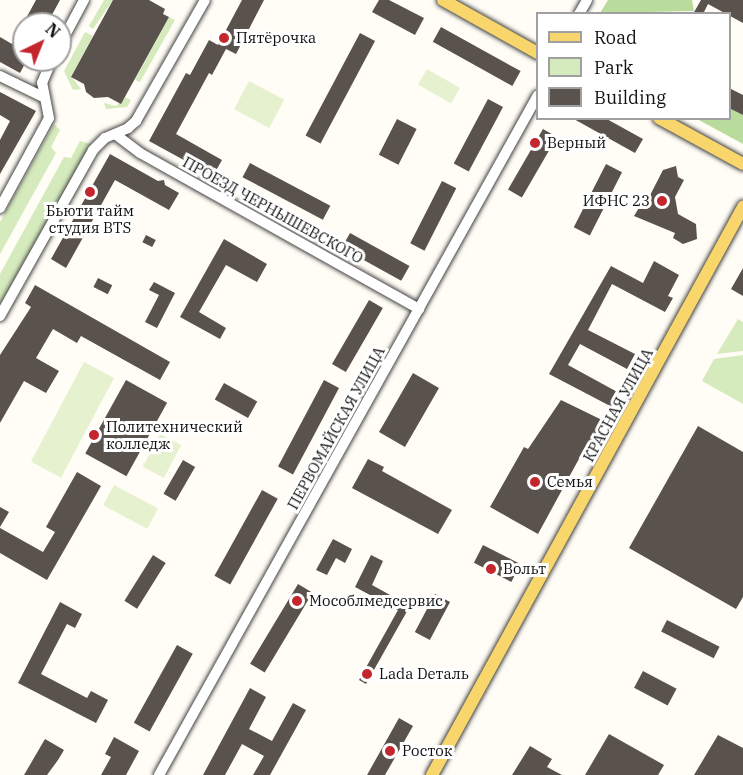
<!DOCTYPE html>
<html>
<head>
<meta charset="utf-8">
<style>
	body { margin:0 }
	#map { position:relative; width:743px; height:775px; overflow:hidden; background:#fffdf5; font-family:"IBM Plex Serif",serif }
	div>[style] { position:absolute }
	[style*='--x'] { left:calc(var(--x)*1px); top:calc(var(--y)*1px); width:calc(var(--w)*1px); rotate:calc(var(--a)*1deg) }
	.green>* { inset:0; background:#d5ebbd }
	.forest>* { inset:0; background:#b9dc9c }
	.pitch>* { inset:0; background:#e6f2cf; transform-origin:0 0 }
	.building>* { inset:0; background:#5a524d; transform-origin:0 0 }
	.roads { filter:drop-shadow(0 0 2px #444) drop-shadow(0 0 2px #444) }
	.minor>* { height:10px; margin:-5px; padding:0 5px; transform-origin:5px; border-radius:5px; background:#fff }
	.major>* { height:12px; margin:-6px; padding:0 6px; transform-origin:6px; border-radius:6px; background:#f9d66b }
	.dots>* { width:16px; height:16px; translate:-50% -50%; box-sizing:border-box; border:3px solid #fff; border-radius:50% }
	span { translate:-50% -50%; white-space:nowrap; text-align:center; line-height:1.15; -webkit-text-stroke:6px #fff; paint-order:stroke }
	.poi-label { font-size:15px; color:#111 }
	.left { translate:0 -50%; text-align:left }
	.right { translate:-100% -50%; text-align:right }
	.street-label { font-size:15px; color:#111 }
	.legend { position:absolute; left:536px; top:12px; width:195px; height:108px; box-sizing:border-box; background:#fff; border:2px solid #a0a0a0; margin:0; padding:8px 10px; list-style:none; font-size:18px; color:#111 }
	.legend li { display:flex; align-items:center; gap:12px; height:30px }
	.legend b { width:30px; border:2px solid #a0a0a0 }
	.north { position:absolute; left:12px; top:12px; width:60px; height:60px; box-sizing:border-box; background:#fff; border:2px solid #a0a0a0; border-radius:50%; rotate:43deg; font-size:16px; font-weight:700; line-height:24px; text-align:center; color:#111 }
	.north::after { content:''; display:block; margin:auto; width:21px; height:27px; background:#c4262e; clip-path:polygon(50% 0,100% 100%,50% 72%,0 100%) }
</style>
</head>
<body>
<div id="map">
	<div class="green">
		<div style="clip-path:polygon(104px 0,113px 0,93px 29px,89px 26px)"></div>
		<div style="clip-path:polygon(169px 17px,175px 20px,140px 82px,135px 80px)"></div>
		<div style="clip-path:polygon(85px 32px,93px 36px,71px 76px,81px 89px,73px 90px,64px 71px)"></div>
		<div style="clip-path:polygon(125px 97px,131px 100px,127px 107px,106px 109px,104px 103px,116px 106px)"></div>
		<div style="clip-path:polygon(54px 124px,60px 130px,51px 147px,56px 153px,0 254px,0 222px)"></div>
		<div style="clip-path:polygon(80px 141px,91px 144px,0 304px,0 274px,64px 157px,71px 158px)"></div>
		<div style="clip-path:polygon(738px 319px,743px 322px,743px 351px,717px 354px)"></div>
		<div style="clip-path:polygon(743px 355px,743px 404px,702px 381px,714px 359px)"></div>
	</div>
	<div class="forest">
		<div style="clip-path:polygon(608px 0,692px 0,694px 11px,600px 13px)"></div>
		<div style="clip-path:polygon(730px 108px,743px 115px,743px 144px,697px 119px,730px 118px)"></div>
	</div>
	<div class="pitch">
		<div style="left:427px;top:69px;width:38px;height:18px;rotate:30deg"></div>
		<div style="left:249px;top:81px;width:40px;height:32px;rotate:28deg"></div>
		<div style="left:84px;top:362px;width:34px;height:113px;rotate:28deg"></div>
		<div style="left:160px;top:434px;width:24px;height:37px;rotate:28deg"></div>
		<div style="left:114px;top:485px;width:50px;height:23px;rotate:28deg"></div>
	</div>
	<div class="building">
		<div style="clip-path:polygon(36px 0,60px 0,47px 24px,24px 24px,24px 60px,27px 60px,20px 73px,0 62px,0 37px,12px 44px)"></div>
		<div style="clip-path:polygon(113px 0,149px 0,165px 9px,163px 14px,169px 17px,121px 104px,108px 97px,94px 98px,86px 92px,84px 84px,71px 77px)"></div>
		<div style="clip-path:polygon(242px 0,264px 0,236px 54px,226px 49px,212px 75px,209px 73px,176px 134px,222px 160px,213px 176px,149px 141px,186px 73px,190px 75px,209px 40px,218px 45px)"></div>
		<div style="clip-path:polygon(379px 0,389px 0,424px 18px,415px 35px,372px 12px)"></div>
		<div style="clip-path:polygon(701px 0,743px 0,743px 23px,708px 4px,703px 14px,693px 14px)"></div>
		<div style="left:441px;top:27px;width:91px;height:17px;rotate:29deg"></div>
		<div style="left:360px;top:33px;width:17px;height:116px;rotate:28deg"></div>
		<div style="clip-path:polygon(729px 88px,743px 95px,743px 115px,729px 108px)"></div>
		<div style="clip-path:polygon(0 92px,36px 111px,0 174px,0 140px,10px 121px,0 115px)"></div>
		<div style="left:488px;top:99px;width:17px;height:73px;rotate:28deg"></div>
		<div style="clip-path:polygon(572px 118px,605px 118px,643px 139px,635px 153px)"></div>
		<div style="left:397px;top:119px;width:22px;height:40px;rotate:27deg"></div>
		<div style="left:543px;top:129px;width:16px;height:70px;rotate:30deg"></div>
		<div style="clip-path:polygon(110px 154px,158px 181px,164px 180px,165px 185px,179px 193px,169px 210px,115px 180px,66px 268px,51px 259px)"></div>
		<div style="left:250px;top:163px;width:91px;height:16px;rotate:28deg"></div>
		<div style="left:606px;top:164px;width:18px;height:71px;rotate:27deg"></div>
		<div style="clip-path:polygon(676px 166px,678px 177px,684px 180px,675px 197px,678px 214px,696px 224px,697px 239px,683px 244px,673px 238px,675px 233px,634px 216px,640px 206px,644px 207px,663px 170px)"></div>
		<div style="left:442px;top:181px;width:16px;height:70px;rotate:27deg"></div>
		<div style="left:350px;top:233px;width:68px;height:17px;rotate:29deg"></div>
		<div style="left:146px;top:235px;width:11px;height:8px;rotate:27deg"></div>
		<div style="clip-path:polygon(224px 239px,267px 264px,257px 282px,226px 265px,199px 312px,226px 328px,220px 339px,180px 317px)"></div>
		<div style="clip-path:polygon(654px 261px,679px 275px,668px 296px,673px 298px,665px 312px,612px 284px,588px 330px,635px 354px,627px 369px,580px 344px,568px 365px,621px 394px,614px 408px,549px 374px,611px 266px,643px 283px)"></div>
		<div style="clip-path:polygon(743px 268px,743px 296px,731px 289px)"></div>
		<div style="left:98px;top:278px;width:16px;height:10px;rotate:27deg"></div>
		<div style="clip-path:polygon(154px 282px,175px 293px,157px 328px,145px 322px,159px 295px,149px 290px)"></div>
		<div style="clip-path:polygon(35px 285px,170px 362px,160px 380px,81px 336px,77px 343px,53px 329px,36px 358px,59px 371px,46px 393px,24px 381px,0 423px,0 355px,31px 307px,25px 303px)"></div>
		<div style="left:369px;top:300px;width:16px;height:74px;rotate:30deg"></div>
		<div style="left:413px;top:373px;width:30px;height:68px;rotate:30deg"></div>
		<div style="left:126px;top:380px;width:47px;height:84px;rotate:29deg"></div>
		<div style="left:324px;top:380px;width:17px;height:98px;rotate:28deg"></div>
		<div style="left:224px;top:383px;width:38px;height:19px;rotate:29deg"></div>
		<div style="clip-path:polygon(561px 400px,600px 419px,603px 430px,589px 454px,580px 457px,538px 534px,490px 507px,524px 447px,528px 449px)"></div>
		<div style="clip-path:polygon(698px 426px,743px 452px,743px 597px,736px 609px,629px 548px)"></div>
		<div style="clip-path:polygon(368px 459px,384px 467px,382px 471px,452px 510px,438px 534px,352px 488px)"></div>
		<div style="left:183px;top:460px;width:14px;height:39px;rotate:30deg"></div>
		<div style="clip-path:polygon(77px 472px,101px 486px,47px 580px,0 553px,0 528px,43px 552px,55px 532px,46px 527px)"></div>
		<div style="left:262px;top:490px;width:18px;height:98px;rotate:29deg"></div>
		<div style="clip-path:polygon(0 507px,9px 512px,0 527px)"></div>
		<div style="clip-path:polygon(333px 539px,352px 549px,345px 563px,336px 558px,327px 575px,316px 570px)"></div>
		<div style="left:483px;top:545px;width:42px;height:20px;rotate:27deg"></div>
		<div style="left:153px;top:555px;width:15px;height:54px;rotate:32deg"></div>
		<div style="clip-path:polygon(371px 555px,383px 561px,372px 585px,410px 606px,366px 684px,359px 680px,398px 610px,355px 587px)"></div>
		<div style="left:298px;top:584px;width:17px;height:93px;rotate:31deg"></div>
		<div style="left:435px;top:594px;width:17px;height:43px;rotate:28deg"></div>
		<div style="clip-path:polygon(60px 602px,82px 614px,75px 628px,67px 624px,41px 674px,87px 698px,91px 691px,108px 700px,96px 723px,18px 683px)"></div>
		<div style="left:667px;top:620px;width:59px;height:13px;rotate:27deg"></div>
		<div style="left:177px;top:645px;width:18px;height:89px;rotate:29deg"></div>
		<div style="left:643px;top:671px;width:38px;height:19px;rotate:28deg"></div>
		<div style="clip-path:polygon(250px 688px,266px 697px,249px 729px,272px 741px,293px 703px,306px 710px,270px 775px,253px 775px,264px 756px,242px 744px,225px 775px,203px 775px)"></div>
		<div style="clip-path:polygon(399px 718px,413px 726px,385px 775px,367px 775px)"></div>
		<div style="clip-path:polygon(609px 734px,664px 765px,658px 775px,585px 775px)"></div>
		<div style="clip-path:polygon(718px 735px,743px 748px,743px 775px,694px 775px)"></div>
		<div style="clip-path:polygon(114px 737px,139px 751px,126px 775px,101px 775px,111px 757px,105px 754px)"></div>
		<div style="clip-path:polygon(45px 739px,64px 750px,58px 760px,47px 775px,24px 775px)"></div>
		<div style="clip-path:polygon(530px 746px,552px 759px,547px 767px,562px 775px,512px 775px)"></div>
	</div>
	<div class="roads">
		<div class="minor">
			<div style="--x:579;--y:14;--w:16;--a:-60"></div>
			<div style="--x:60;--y:45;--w:51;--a:-61.9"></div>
			<div style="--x:0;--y:76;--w:48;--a:26"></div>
			<div style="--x:115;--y:134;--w:31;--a:37"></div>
			<div style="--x:140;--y:153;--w:320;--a:29.2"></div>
			<div style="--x:0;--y:208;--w:102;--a:-61.4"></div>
			<div style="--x:49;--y:118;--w:36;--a:-101"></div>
			<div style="--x:42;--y:83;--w:25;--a:-67"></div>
			<div style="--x:0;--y:316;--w:190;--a:-60.7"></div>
			<div style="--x:93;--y:150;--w:17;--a:-45"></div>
			<div style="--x:105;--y:138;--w:25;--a:-23"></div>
			<div style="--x:128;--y:128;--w:11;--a:-41"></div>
			<div style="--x:136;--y:121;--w:139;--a:-60.3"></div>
			<div style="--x:159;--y:775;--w:778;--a:-60.87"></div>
		</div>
		<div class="major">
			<div style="--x:443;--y:0;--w:109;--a:29.2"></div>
			<div style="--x:659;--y:118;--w:96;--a:28.7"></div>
			<div style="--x:432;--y:775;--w:648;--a:-61.3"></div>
		</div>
	</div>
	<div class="dots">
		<div style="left:224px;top:38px;background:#c4262e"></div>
		<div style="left:535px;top:143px;background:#c4262e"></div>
		<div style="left:90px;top:192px;background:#c4262e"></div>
		<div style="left:662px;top:201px;background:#c4262e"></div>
		<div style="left:94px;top:435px;background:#c4262e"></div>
		<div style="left:535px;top:482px;background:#c4262e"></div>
		<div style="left:491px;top:569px;background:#c4262e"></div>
		<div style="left:297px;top:601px;background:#c4262e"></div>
		<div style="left:367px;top:674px;background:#c4262e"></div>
		<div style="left:390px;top:751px;background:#c4262e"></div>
	</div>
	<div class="poi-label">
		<span class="left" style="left:236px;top:38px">Пятёрочка</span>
		<span class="left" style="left:547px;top:143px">Верный</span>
		<span class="right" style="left:650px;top:201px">ИФНС 23</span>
		<span style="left:90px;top:219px">Бьюти тайм<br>студия BTS</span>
		<span class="left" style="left:106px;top:435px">Политехнический<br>колледж</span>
		<span class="left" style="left:547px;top:482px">Семья</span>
		<span class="left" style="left:503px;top:569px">Вольт</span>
		<span class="left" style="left:309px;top:601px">Мособлмедсервис</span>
		<span class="left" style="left:379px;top:674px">Lada Dеталь</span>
		<span class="left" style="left:402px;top:751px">Росток</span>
	</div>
	<div class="street-label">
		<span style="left:273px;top:210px;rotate:29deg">ПРОЕЗД ЧЕРНЫШЕВСКОГО</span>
		<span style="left:618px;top:405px;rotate:-61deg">КРАСНАЯ УЛИЦА</span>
		<span style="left:336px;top:428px;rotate:-61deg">ПЕРВОМАЙСКАЯ УЛИЦА</span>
	</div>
	<ul class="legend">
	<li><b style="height:8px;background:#f9d66b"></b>Road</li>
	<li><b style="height:16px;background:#d5ebbd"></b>Park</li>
	<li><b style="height:16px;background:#5a524d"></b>Building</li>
	</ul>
	<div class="north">N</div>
</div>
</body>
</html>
